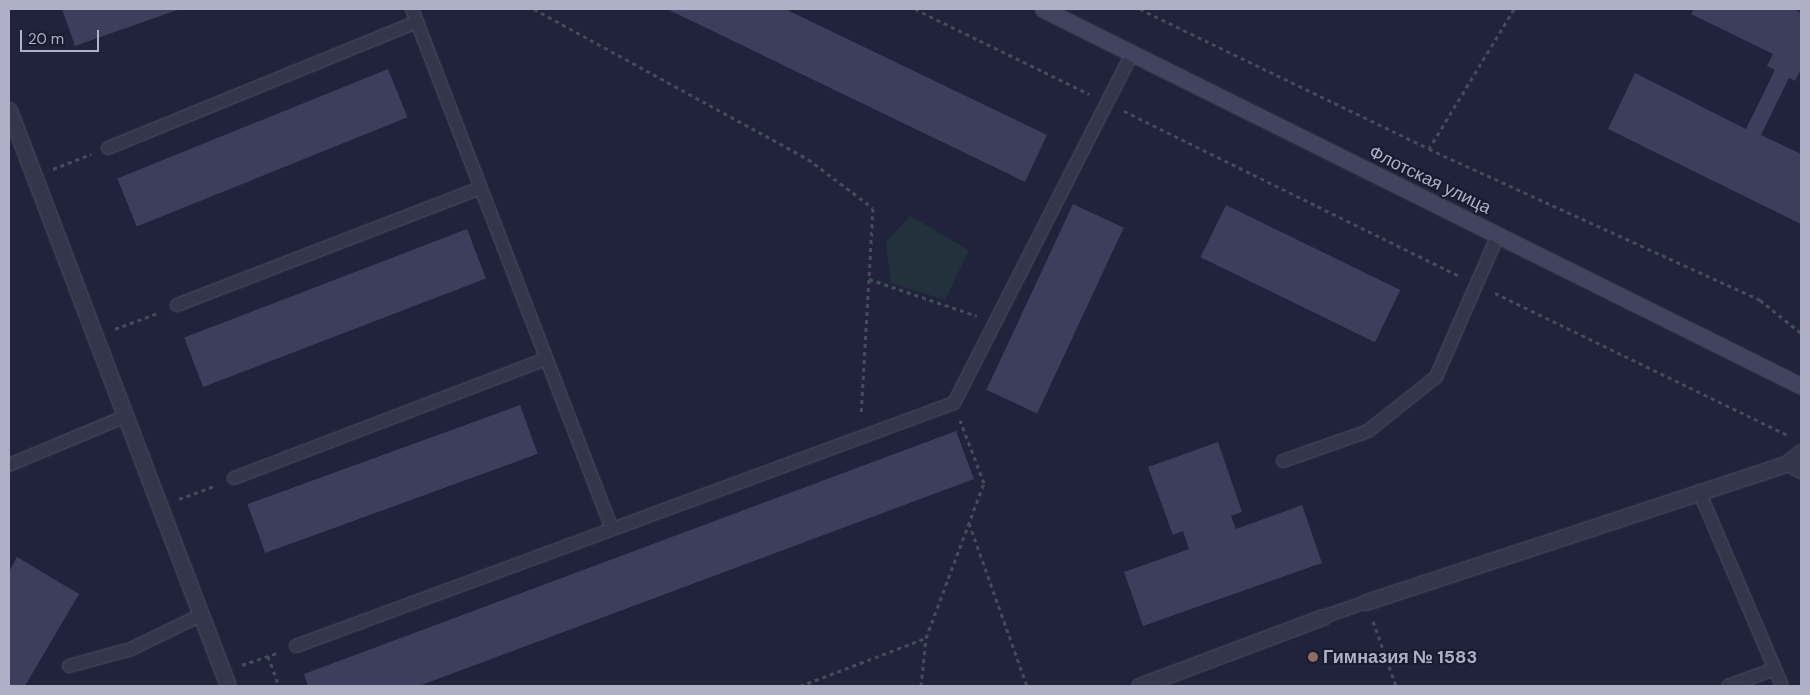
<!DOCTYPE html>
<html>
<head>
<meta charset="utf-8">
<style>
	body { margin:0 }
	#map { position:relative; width:1810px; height:695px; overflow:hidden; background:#20233b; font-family:"DM Sans",sans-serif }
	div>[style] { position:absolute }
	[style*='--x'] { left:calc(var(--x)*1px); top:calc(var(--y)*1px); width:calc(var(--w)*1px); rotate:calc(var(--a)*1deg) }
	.green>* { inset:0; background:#22313c }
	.building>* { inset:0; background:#3c3e5c; transform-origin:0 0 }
	.path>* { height:3px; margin-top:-1.5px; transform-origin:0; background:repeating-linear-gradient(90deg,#404e59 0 4px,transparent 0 8px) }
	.roads { filter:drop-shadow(0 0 1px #4f5066) drop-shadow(0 0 1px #4f5066) }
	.service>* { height:12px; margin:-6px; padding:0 6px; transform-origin:6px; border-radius:6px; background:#34364b }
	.minor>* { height:15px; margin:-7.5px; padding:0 7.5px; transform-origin:7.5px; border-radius:7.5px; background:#34364b }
	.secondary>* { height:15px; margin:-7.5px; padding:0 7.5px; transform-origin:7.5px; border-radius:7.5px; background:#41435f }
	.dots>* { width:14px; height:14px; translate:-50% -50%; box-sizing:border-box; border:2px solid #191b30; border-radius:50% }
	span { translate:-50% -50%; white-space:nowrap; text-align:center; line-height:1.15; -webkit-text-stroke:4px #191b30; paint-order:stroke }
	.street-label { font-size:18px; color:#afb0c7 }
	.poi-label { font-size:18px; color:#afb0c7; font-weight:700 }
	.left { translate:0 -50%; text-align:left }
	.frame { position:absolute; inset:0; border:10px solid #afb0c7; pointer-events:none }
	.scale { position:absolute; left:20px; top:30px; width:79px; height:22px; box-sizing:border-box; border:2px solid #afb0c7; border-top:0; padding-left:6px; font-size:15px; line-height:18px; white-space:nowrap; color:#afb0c7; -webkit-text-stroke:4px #191b30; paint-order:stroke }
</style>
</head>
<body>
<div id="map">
	<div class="green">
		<div style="clip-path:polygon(910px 216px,969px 250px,945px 300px,891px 283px,886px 242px)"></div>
	</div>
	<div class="building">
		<div style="clip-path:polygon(62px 9px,180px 9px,75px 46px)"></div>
		<div style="clip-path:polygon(667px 9px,785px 9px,1047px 135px,1025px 182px)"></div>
		<div style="clip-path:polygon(1694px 9px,1794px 9px,1801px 13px,1801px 69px,1795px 81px,1789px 78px,1761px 135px,1801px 154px,1801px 224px,1608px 129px,1635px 73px,1746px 129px,1775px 70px,1767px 66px,1773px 54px,1691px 14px)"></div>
		<div style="left:388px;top:69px;width:52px;height:292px;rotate:68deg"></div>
		<div style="left:1073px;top:204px;width:56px;height:205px;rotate:25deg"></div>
		<div style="left:1226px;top:205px;width:194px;height:58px;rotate:26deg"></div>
		<div style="left:467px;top:229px;width:53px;height:303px;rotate:69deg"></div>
		<div style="left:520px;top:405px;width:52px;height:290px;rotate:70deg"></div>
		<div style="clip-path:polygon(956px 431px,974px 479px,419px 686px,308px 686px,304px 674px)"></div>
		<div style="clip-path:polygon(1218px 442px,1242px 512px,1231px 516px,1236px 529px,1302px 505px,1322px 563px,1143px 626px,1124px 572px,1189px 549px,1183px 531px,1173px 535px,1148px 467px)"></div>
		<div style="clip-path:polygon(17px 557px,79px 594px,25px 686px,9px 686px,9px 572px)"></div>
	</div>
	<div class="path">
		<div style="--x:534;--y:9;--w:312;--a:28.7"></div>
		<div style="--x:808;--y:159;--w:81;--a:37"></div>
		<div style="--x:873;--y:208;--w:208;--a:93.3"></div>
		<div style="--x:915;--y:9;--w:194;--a:26"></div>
		<div style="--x:1140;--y:9;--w:321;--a:25.8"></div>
		<div style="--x:1514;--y:9;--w:164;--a:121.3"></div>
		<div style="--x:1429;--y:149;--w:364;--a:24.5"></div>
		<div style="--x:1760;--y:300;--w:53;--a:38.8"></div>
		<div style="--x:1124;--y:111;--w:374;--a:26.2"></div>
		<div style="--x:53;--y:169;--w:41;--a:-21.5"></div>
		<div style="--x:869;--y:279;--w:114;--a:18.9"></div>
		<div style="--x:1495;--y:293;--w:326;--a:25.9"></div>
		<div style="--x:115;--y:329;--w:48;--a:-20.7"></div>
		<div style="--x:179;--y:499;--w:40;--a:-20.2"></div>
		<div style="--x:969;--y:523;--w:173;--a:70.4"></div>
		<div style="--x:1373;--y:621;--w:69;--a:70.5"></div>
		<div style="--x:268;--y:656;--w:32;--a:70"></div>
		<div style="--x:242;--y:665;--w:39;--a:-19"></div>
		<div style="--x:800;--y:686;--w:135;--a:-20.9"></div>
		<div style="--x:921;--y:686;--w:48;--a:-84.1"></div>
		<div style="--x:926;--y:638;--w:165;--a:-69.5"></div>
		<div style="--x:984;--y:483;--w:67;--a:-110.9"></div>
	</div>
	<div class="roads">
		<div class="service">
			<div style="--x:412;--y:9;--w:557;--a:68.96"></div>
			<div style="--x:108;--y:148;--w:334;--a:-22.2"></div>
			<div style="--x:177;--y:305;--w:325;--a:-21.1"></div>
			<div style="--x:1283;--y:461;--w:90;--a:-19.4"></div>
			<div style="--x:1368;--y:431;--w:87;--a:-38.5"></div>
			<div style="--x:1436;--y:377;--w:155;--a:-66.4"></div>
			<div style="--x:1786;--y:464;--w:17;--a:28"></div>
			<div style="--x:9;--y:465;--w:125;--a:-22.7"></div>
			<div style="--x:234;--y:478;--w:334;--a:-20.9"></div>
			<div style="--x:1699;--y:491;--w:212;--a:66.9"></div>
			<div style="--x:1323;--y:617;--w:46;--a:-19.2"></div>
			<div style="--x:296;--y:646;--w:701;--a:-20.27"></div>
			<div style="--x:954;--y:403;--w:393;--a:-63"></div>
			<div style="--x:69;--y:666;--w:64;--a:-15.3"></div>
			<div style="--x:131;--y:649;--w:78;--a:-25.9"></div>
			<div style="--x:1728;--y:686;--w:50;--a:-19.9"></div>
		</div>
		<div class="minor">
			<div style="--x:9;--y:110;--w:616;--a:69.18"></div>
			<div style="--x:1366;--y:602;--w:442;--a:-18.2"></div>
			<div style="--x:1786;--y:464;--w:19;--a:-39"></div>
			<div style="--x:1139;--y:686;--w:197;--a:-20.6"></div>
		</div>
		<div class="secondary">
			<div style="--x:1043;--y:9;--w:847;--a:26.44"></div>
		</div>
	</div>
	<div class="dots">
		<div style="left:1313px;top:657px;background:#8d6e63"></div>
	</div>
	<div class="street-label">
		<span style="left:1430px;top:180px;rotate:26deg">Флотская улица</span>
	</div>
	<div class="poi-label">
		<span class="left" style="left:1323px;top:657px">Гимназия № 1583</span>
	</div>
	<div class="frame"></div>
	<div class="scale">20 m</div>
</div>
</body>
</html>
